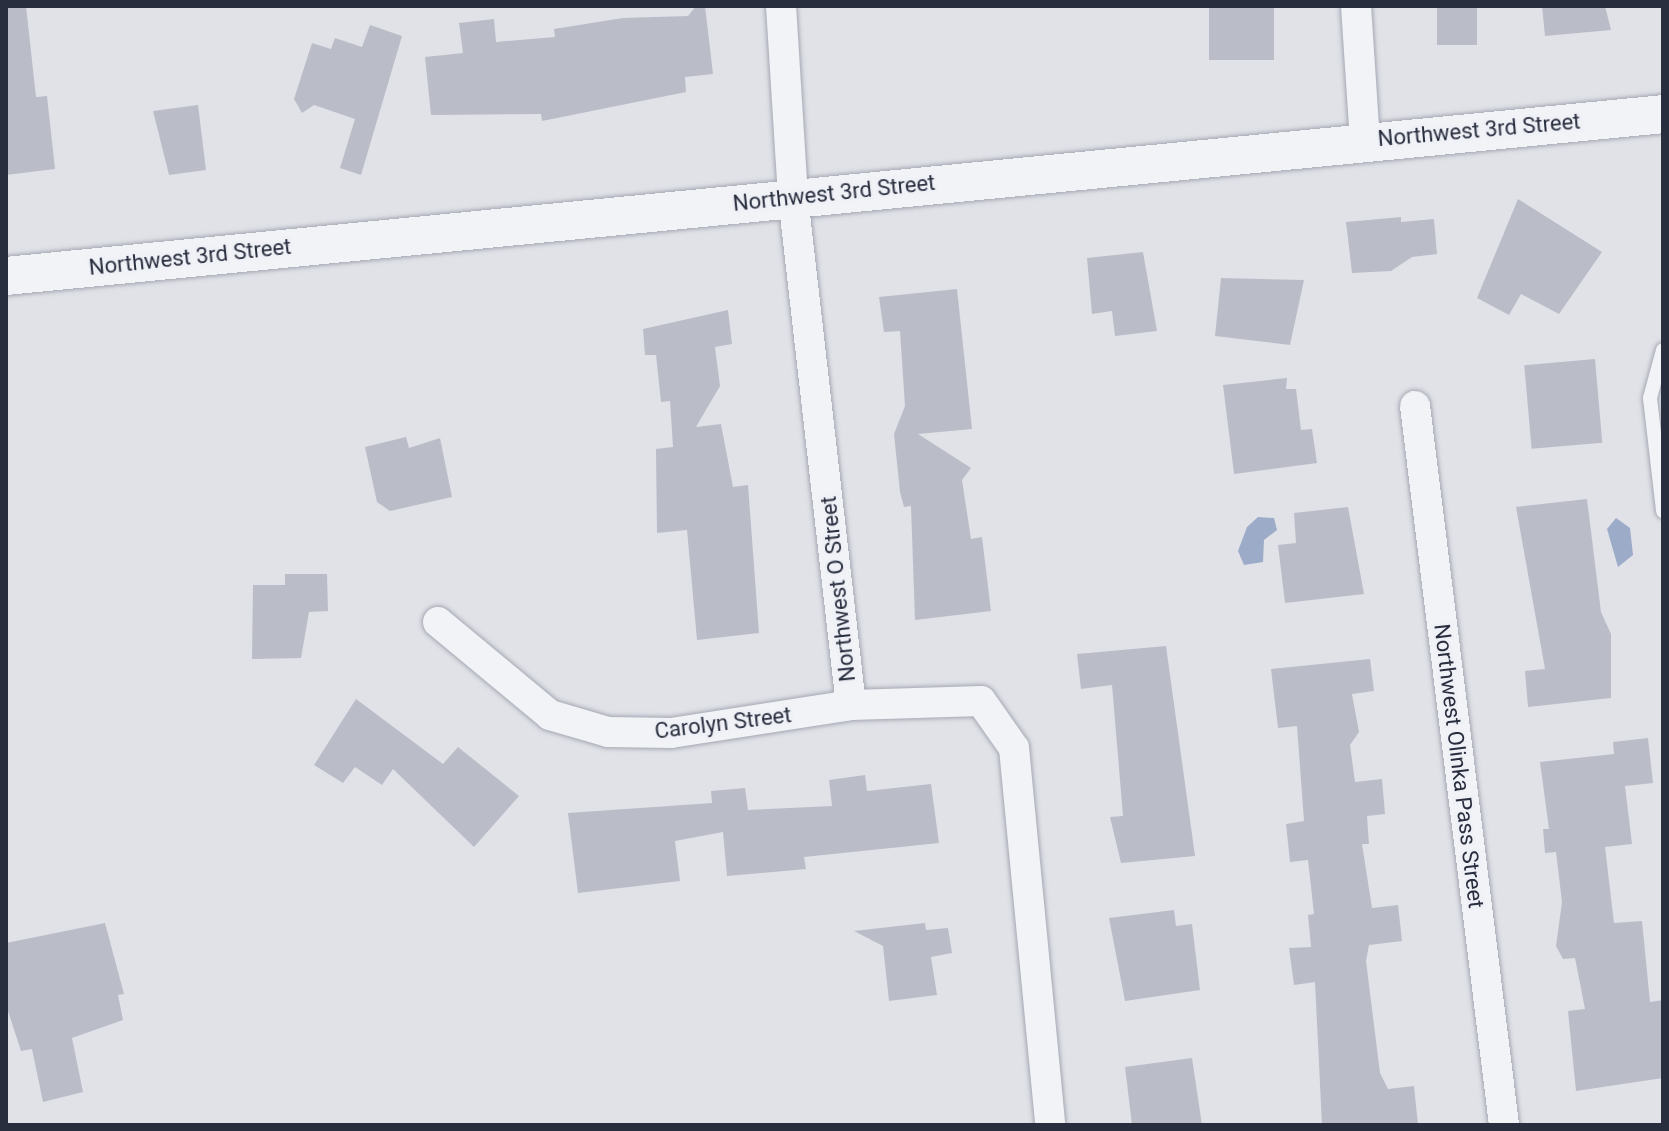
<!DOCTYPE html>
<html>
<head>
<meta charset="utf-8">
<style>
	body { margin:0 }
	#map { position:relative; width:1669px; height:1131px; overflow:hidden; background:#e0e2e8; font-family:Roboto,sans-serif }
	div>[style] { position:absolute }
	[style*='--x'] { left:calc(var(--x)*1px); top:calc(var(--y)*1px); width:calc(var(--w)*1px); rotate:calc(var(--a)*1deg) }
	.water>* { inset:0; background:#9cabc7 }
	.building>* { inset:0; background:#babdc8; transform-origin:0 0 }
	.roads { filter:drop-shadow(0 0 2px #a5a8b2) drop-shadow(0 0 2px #a5a8b2) }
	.service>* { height:14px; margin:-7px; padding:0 7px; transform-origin:7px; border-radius:7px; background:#f2f3f7 }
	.minor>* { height:30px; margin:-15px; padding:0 15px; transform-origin:15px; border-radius:15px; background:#f2f3f7 }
	.tertiary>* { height:38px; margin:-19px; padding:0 19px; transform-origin:19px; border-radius:19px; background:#f2f3f7 }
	span { translate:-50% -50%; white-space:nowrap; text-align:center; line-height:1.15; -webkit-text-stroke:6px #eff1f6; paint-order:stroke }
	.street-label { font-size:22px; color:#292e3f }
	.frame { position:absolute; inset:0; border:8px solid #292e3f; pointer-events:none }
</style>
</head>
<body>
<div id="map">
	<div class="water">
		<div style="clip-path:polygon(1274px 518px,1277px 530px,1264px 540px,1263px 562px,1244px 565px,1238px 551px,1247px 527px,1258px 517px)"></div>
		<div style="clip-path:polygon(1616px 518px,1630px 528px,1633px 555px,1618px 567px,1607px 529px)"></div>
	</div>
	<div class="building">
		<div style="clip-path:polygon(6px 6px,26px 6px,36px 97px,47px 96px,55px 169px,6px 175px)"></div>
		<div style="clip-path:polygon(696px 6px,705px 6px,713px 74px,685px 77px,686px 92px,542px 121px,541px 114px,431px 115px,425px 57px,463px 53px,459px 23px,494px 19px,496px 42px,555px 37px,554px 29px,623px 18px,688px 16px)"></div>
		<div style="left:1209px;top:6px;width:65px;height:54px"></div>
		<div style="left:1437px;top:6px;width:40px;height:39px"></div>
		<div style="clip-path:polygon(1542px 6px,1605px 6px,1611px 30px,1545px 36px)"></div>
		<div style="clip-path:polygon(370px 25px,402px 36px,361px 175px,340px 168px,355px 119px,314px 105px,302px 113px,294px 99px,312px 43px,331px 49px,335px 38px,362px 47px)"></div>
		<div style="clip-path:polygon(198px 105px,206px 170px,169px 175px,153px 111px)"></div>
		<div style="clip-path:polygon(1518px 199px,1602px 252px,1559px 314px,1521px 294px,1509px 315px,1477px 298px)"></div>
		<div style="clip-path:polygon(1401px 217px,1401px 222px,1434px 219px,1437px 254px,1412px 257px,1391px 271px,1352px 273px,1346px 222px)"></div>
		<div style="clip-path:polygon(1143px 252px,1157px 331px,1115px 336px,1112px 311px,1092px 314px,1087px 258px)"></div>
		<div style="clip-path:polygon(1221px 278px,1304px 280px,1290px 345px,1215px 336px)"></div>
		<div style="clip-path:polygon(957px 289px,972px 429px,918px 434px,971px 468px,962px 480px,971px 539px,982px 537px,991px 611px,915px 620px,911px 506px,904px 507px,900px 492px,894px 434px,905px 406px,900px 331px,884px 332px,879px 297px)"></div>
		<div style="clip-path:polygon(728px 310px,732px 344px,715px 347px,720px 386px,696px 427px,721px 424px,733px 487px,748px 485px,759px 633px,697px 640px,687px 530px,657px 533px,656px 449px,673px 447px,670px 401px,661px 402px,656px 355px,645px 355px,643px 329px)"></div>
		<div style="left:1595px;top:359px;width:84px;height:71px;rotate:85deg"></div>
		<div style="clip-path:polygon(1287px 378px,1286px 389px,1296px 389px,1301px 430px,1312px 429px,1317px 463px,1234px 474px,1223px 385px)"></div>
		<div style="clip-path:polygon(406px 437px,409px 448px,440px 438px,452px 497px,390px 511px,377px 502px,365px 447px)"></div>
		<div style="clip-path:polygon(1587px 499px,1601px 612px,1611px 634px,1611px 698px,1528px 707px,1525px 671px,1545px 669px,1516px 507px)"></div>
		<div style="clip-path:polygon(1348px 507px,1364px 594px,1285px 603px,1278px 545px,1296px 543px,1294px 513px)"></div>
		<div style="clip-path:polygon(285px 574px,327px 574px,328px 611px,309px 612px,301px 658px,252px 659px,253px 585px,285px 585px)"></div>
		<div style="clip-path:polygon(1166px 646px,1195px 856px,1121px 863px,1110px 817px,1123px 816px,1112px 685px,1081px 689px,1077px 654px)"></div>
		<div style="clip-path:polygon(1370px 659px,1374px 691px,1352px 694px,1359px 732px,1350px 745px,1355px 782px,1382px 779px,1385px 814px,1367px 816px,1369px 844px,1362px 844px,1372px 908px,1398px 905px,1402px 941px,1369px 945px,1366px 961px,1380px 1073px,1388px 1089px,1414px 1086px,1418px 1125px,1322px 1125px,1315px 982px,1294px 985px,1289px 948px,1311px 947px,1308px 915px,1314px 914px,1308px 860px,1290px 862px,1286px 824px,1304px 821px,1297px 726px,1278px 728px,1271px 669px)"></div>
		<div style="clip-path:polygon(356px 699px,443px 764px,458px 747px,519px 796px,474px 847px,393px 769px,382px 785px,355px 767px,343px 783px,314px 765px)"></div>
		<div style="clip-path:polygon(1648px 738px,1653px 783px,1625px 786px,1632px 844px,1605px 847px,1614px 923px,1642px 921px,1650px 1002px,1663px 1000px,1663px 1078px,1576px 1091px,1568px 1011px,1585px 1009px,1575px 958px,1563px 959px,1556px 946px,1562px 902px,1556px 852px,1545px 853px,1543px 829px,1549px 829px,1540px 762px,1614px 754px,1613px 742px)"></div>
		<div style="clip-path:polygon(865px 775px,867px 791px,931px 784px,939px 843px,804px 857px,806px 869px,727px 876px,723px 832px,675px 841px,680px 881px,578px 893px,568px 813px,712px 803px,711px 791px,745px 788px,748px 810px,832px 806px,829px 780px)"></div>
		<div style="clip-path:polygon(1174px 910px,1176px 926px,1192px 924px,1200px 990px,1125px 1001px,1109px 918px)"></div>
		<div style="clip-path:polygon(105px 923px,124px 994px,118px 995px,123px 1020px,72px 1038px,83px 1092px,43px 1102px,32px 1049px,21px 1051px,6px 1005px,6px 943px)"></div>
		<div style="clip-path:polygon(925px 923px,926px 930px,948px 928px,952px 953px,931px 957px,937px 995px,889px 1001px,883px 946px,854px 931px)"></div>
		<div style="clip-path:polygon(1192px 1058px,1202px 1125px,1132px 1125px,1125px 1067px)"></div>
	</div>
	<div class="roads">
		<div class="service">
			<div style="--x:1663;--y:350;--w:50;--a:105.2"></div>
			<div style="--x:1650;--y:398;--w:114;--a:83.4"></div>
		</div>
		<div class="minor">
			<div style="--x:781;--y:6;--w:191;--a:86.4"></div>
			<div style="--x:793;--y:197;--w:511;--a:83.49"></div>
			<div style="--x:1356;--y:6;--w:134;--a:86.2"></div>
			<div style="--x:1415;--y:406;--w:724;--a:82.94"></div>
			<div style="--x:438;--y:622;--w:146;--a:39.7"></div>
			<div style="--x:550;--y:715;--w:60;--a:16.3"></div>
			<div style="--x:608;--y:732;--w:63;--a:0.9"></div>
			<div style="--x:671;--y:733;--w:182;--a:-8.8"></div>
			<div style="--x:851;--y:705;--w:130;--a:-1.8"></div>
			<div style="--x:981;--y:701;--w:57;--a:54.9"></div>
			<div style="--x:1014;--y:748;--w:379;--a:84.5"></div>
		</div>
		<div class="tertiary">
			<div style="--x:6;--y:276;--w:1665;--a:-5.58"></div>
		</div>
	</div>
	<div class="street-label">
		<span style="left:1479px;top:130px;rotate:-5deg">Northwest 3rd Street</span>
		<span style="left:834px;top:193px;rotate:-6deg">Northwest 3rd Street</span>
		<span style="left:190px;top:257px;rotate:-6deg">Northwest 3rd Street</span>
		<span style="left:838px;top:589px;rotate:-96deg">Northwest O Street</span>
		<span style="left:723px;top:723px;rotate:-7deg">Carolyn Street</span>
		<span style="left:1459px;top:766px;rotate:83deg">Northwest Olinka Pass Street</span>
	</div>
	<div class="frame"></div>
</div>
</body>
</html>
